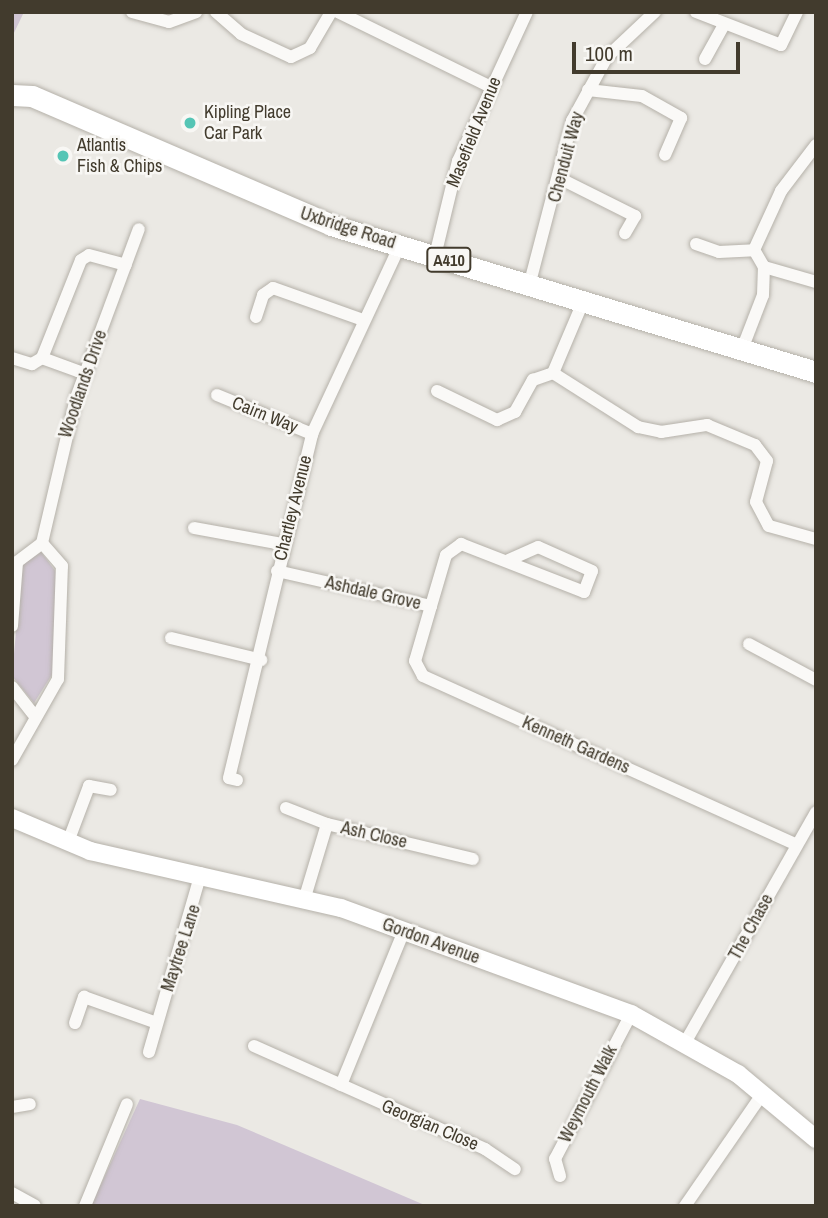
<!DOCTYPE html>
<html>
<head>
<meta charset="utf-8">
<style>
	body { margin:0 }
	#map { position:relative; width:828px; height:1218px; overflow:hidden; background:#ebe9e4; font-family:"Archivo Narrow",sans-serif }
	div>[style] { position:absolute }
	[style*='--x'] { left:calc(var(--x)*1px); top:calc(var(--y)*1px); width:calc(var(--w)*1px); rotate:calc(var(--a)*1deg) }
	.green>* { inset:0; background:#d1c6d4 }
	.roads { filter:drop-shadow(0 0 2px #b5b1a9) drop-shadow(0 0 2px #b5b1a9) }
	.street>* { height:12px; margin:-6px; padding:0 6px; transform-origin:6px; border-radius:6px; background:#faf9f7 }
	.secondary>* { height:18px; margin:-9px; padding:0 9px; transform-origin:9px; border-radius:9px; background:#fff }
	.primary>* { height:21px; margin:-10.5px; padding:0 10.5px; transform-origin:10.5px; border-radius:10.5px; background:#fff }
	.dots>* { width:19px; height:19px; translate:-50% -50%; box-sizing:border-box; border:4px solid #f8f7f4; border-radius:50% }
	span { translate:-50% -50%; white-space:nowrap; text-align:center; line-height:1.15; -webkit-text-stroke:5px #f8f7f4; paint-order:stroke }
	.shield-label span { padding:2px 5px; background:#f8f7f4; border:2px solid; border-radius:5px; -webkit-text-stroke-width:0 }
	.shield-label { font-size:16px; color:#423b2d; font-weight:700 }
	.poi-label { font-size:18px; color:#423b2d }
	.left { translate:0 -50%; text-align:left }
	.street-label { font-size:18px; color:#423b2d }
	.frame { position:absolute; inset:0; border:14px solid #423b2d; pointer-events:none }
	.scale { position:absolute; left:572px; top:42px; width:168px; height:32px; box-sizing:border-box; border:4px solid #423b2d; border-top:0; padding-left:9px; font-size:21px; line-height:24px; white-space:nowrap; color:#423b2d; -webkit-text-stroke:5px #f8f7f4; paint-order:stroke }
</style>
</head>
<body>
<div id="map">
	<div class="green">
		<div style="clip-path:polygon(12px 12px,24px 12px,12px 37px)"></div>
		<div style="clip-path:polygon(41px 552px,59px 576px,53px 673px,34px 703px,12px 676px,22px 565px)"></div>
		<div style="clip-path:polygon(140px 1099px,237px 1125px,427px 1206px,91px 1206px)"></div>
	</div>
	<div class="roads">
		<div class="street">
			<div style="--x:132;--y:12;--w:38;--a:15"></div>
			<div style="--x:169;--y:22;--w:29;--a:-20"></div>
			<div style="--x:216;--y:12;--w:33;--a:41"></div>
			<div style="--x:241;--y:34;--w:55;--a:24.7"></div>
			<div style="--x:291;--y:57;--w:21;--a:-25"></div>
			<div style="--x:310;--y:48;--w:42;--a:-59.7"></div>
			<div style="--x:338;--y:12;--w:170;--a:26.1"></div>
			<div style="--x:696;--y:12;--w:91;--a:21.2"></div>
			<div style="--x:781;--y:45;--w:37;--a:-64"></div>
			<div style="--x:705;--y:59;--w:37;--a:-61"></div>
			<div style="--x:588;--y:90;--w:54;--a:6.3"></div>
			<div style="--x:642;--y:96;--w:45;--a:29.4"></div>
			<div style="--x:681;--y:118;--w:40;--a:113.4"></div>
			<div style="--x:561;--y:179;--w:83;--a:26.6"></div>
			<div style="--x:635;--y:216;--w:20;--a:120"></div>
			<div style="--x:696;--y:244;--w:24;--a:19"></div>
			<div style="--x:719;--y:252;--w:35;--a:-3"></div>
			<div style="--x:435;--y:256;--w:98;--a:-76.4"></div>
			<div style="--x:458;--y:161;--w:164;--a:-65.2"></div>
			<div style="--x:764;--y:267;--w:54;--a:16.1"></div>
			<div style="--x:529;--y:286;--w:171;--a:-75.4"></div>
			<div style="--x:572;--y:121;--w:73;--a:-61.3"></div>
			<div style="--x:607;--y:57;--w:66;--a:-43.2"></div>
			<div style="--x:583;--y:302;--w:77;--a:112.9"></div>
			<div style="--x:553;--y:373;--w:101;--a:32.4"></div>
			<div style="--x:638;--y:427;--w:24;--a:12"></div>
			<div style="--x:661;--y:432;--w:47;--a:-8.7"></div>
			<div style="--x:707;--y:425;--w:52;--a:22.6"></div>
			<div style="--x:755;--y:445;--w:20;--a:53"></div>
			<div style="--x:767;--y:461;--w:42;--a:105"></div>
			<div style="--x:756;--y:502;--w:27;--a:62"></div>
			<div style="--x:769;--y:526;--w:49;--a:15.5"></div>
			<div style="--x:256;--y:317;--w:23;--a:-72"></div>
			<div style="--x:263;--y:295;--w:12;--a:-35"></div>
			<div style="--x:273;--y:288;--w:96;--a:19.6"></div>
			<div style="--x:741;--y:352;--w:61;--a:-68.9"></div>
			<div style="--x:763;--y:295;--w:28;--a:-88"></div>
			<div style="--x:764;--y:267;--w:20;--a:-120"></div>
			<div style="--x:754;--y:250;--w:65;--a:-65.4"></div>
			<div style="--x:781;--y:191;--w:58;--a:-52.7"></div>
			<div style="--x:12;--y:358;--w:21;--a:17"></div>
			<div style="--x:32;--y:364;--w:12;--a:-31"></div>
			<div style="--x:42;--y:358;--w:105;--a:-68.3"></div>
			<div style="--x:81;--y:260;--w:9;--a:-32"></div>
			<div style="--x:89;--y:255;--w:38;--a:15"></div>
			<div style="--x:42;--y:358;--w:47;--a:20"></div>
			<div style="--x:437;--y:391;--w:67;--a:25.8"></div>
			<div style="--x:497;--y:420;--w:20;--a:-24"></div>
			<div style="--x:515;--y:412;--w:37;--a:-61"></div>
			<div style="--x:533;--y:380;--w:21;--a:-19"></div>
			<div style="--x:217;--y:395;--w:103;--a:22.3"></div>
			<div style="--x:194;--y:528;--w:89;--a:10.3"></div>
			<div style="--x:277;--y:571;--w:158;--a:12.8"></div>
			<div style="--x:431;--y:606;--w:53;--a:-73.6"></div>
			<div style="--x:446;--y:555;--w:19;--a:-36"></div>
			<div style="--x:461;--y:544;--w:132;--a:21.3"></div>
			<div style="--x:584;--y:592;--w:22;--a:-69"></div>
			<div style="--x:592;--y:571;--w:59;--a:-156"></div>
			<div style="--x:538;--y:547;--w:32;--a:156"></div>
			<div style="--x:431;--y:606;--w:57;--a:106.2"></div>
			<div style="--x:415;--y:661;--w:17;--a:62"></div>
			<div style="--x:423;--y:676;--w:410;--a:24.3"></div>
			<div style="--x:12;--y:626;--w:64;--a:-85.5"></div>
			<div style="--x:17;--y:562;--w:31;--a:-37"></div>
			<div style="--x:42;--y:543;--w:149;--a:-76.8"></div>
			<div style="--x:76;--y:398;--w:180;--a:-69.6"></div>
			<div style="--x:171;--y:638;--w:93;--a:13.7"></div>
			<div style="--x:749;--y:644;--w:76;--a:28.2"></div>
			<div style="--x:12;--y:687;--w:34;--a:52"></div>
			<div style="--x:12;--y:760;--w:93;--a:-60.4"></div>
			<div style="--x:58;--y:679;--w:113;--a:-88"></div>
			<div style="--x:62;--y:566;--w:30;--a:-131"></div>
			<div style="--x:237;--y:780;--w:8;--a:-166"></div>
			<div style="--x:229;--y:778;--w:354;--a:-76.4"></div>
			<div style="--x:312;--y:434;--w:208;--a:-65"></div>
			<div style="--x:286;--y:808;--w:44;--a:21.3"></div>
			<div style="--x:68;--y:842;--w:60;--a:-69.4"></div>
			<div style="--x:89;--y:786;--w:22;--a:10"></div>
			<div style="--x:305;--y:897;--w:76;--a:-73.2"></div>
			<div style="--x:327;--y:824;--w:150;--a:13.5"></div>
			<div style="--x:75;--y:1023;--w:28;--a:-71"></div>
			<div style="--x:84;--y:997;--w:77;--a:19.6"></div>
			<div style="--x:686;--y:1041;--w:263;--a:-60.4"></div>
			<div style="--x:254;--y:1046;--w:253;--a:24"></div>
			<div style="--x:485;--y:1149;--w:36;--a:34"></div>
			<div style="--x:149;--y:1052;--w:186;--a:-73.8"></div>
			<div style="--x:341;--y:1085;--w:166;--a:-67.8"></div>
			<div style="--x:12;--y:1107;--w:18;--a:-9"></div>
			<div style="--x:560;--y:1176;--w:18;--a:-106"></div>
			<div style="--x:555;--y:1159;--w:164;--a:-62.3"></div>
			<div style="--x:12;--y:1193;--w:26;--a:29"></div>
			<div style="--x:85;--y:1206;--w:110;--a:-67.6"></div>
			<div style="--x:685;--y:1206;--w:137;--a:-55.4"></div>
		</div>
		<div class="secondary">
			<div style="--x:12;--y:818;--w:85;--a:22.9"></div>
			<div style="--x:90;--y:851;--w:257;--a:12.8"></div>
			<div style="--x:341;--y:908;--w:309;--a:20.1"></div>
			<div style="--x:631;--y:1014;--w:123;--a:29.3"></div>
			<div style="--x:738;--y:1074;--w:102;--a:39.8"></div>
		</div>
		<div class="primary">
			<div style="--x:12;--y:95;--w:20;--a:3"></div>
			<div style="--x:32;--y:96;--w:326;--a:23.3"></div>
			<div style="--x:331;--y:225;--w:507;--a:16.86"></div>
		</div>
	</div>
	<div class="dots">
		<div style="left:190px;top:123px;background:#55c5b5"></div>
		<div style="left:63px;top:156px;background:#55c5b5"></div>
	</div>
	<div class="shield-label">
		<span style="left:449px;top:260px">A410</span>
	</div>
	<div class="poi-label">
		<span class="left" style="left:204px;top:123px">Kipling Place<br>Car Park</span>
		<span class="left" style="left:77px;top:156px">Atlantis<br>Fish &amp; Chips</span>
	</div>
	<div class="street-label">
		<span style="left:474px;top:132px;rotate:-68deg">Masefield Avenue</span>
		<span style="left:566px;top:157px;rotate:-75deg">Chenduit Way</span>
		<span style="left:348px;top:228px;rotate:18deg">Uxbridge Road</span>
		<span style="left:83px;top:384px;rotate:-71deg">Woodlands Drive</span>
		<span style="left:265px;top:415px;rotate:22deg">Cairn Way</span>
		<span style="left:293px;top:508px;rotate:-76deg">Chartley Avenue</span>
		<span style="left:373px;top:593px;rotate:13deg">Ashdale Grove</span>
		<span style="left:576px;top:745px;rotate:24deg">Kenneth Gardens</span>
		<span style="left:374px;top:835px;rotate:13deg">Ash Close</span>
		<span style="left:751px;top:927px;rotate:-61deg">The Chase</span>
		<span style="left:431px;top:941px;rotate:20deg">Gordon Avenue</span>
		<span style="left:181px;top:948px;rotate:-72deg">Maytree Lane</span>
		<span style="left:588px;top:1094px;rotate:-63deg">Weymouth Walk</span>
		<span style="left:430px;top:1125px;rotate:23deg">Georgian Close</span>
	</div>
	<div class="frame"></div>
	<div class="scale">100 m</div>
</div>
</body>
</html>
